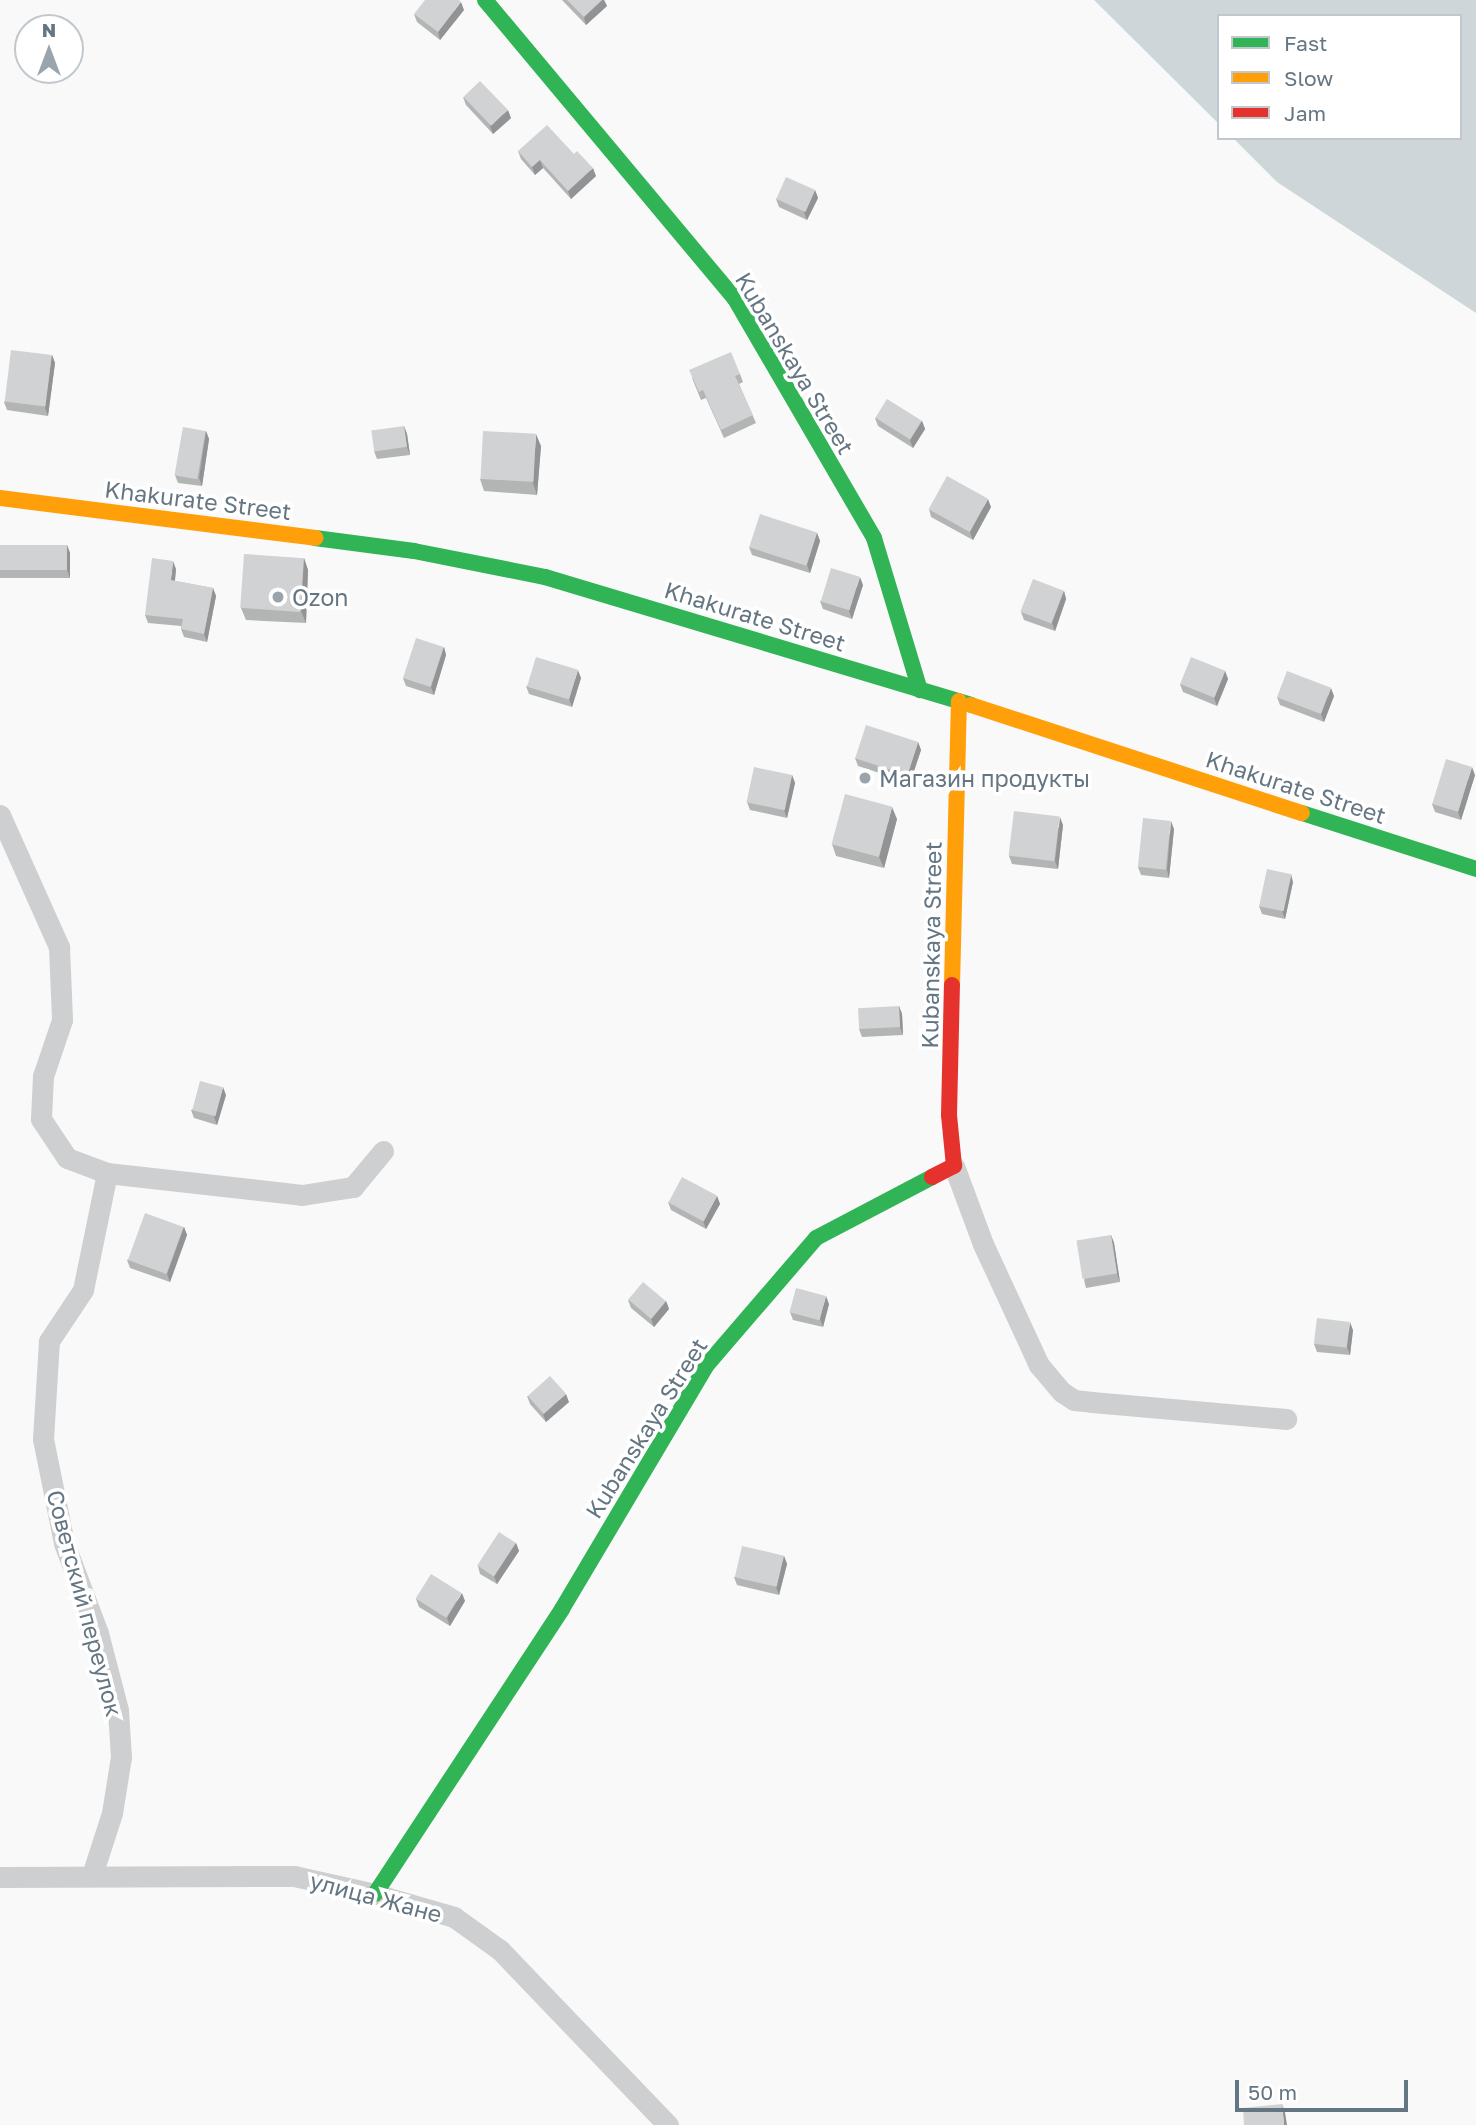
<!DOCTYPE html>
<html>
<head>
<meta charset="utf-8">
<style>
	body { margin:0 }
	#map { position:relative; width:1476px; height:2125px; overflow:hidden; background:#f9f9f9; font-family:"Golos Text",sans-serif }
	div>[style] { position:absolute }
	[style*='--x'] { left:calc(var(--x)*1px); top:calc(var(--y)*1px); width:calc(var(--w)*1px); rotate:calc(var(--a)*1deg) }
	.water>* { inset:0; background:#ced6d9 }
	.street>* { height:21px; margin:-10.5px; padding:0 10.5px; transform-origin:10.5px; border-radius:10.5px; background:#cecfd0 }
	.fast>* { height:16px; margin:-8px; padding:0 8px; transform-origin:8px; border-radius:8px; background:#30b455 }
	.slow>* { height:16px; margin:-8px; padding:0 8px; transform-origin:8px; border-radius:8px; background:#ff9f0a }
	.jam>* { height:16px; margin:-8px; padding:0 8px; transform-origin:8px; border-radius:8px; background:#e5322d }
	.wall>* { inset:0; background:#b3b5b5 }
	.shaded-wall>* { inset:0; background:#929394 }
	.building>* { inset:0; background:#d0d2d3; transform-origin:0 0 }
	.dots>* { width:19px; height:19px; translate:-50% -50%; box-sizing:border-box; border:4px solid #fff; border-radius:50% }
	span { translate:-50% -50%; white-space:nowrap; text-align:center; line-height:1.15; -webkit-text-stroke:7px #fff; paint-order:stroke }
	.street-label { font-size:23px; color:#657683 }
	.poi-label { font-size:23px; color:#657683 }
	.left { translate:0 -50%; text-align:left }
	.legend { position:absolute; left:1217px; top:14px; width:245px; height:126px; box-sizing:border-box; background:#fff; border:2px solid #c1c8cd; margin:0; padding:9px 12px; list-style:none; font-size:21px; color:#657683 }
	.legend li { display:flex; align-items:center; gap:14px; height:35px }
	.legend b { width:35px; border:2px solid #c1c8cd }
	.north { position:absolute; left:14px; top:14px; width:70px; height:70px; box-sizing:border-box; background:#fff; border:2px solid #c1c8cd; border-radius:50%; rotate:0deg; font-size:19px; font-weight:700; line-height:28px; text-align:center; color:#657683 }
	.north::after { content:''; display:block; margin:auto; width:24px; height:32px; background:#99a4ac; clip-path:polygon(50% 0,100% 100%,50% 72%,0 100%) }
	.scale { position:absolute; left:1235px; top:2080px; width:173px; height:32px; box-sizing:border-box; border:4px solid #657683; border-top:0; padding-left:9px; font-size:21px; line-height:24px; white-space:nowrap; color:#657683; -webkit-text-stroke:5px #fff; paint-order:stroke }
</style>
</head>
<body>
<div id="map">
	<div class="water">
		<div style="clip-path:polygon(1094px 0,1476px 0,1476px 313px,1277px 182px,1233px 138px,1460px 138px,1460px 16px,1219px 16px,1219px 124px)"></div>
	</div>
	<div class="street">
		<div style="--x:0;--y:815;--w:145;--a:65.9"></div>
		<div style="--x:59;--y:947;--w:73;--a:87.6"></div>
		<div style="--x:62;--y:1020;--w:59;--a:108.7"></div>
		<div style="--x:43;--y:1076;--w:43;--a:92.7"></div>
		<div style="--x:41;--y:1119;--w:47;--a:56.3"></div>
		<div style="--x:67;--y:1158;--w:43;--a:20.6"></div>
		<div style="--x:107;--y:1173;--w:196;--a:6.4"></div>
		<div style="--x:302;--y:1195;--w:52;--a:-8.9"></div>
		<div style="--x:353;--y:1187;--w:47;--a:-50.2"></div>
		<div style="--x:954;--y:1166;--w:83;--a:69.6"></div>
		<div style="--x:983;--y:1244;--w:133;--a:65.2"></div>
		<div style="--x:1039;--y:1365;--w:35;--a:50"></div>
		<div style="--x:1062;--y:1392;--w:14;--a:34"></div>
		<div style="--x:1074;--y:1400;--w:18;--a:6"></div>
		<div style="--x:1092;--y:1402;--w:195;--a:5"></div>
		<div style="--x:92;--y:1875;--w:65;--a:-72.1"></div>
		<div style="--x:112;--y:1813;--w:57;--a:-80.9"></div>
		<div style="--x:121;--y:1757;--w:47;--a:-93.7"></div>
		<div style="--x:118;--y:1710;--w:80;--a:-104.6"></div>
		<div style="--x:98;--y:1633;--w:96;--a:-110.7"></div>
		<div style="--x:64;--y:1543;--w:106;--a:-101.4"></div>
		<div style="--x:43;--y:1439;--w:98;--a:-86.5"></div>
		<div style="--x:49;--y:1341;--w:61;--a:-56.3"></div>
		<div style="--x:83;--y:1290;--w:119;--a:-78.4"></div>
		<div style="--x:0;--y:1877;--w:294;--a:-0.2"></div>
		<div style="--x:294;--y:1876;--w:83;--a:12.5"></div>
		<div style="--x:375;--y:1894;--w:82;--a:16.2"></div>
		<div style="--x:454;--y:1917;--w:57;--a:35.7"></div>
		<div style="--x:500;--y:1950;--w:243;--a:46.2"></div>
	</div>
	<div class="fast">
		<div style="--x:485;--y:0;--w:390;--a:50.1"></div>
		<div style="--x:735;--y:299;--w:276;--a:59.8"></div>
		<div style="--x:874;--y:538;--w:159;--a:73.2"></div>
		<div style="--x:315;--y:538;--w:100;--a:7.5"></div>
		<div style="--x:414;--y:551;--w:134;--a:11.2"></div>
		<div style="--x:545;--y:577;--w:445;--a:16.7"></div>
		<div style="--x:1302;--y:813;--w:183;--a:17.8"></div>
		<div style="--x:375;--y:1894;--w:341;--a:-56.7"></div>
		<div style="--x:562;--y:1609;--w:282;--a:-59.3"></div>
		<div style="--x:706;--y:1366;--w:169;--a:-49.3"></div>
		<div style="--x:816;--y:1238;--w:131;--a:-27.7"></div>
	</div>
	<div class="slow">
		<div style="--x:0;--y:498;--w:318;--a:7.2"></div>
		<div style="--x:971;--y:705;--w:348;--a:18.1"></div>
		<div style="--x:952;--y:985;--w:284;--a:-88.6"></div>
	</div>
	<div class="jam">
		<div style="--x:932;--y:1177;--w:25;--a:-27"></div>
		<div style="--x:954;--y:1166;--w:51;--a:-95.6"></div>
		<div style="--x:949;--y:1115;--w:130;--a:-88.7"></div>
	</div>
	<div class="wall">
		<div style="clip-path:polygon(562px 0,604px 0,607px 6px,586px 25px)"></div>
		<div style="clip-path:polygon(464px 10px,440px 40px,417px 22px,414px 14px)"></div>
		<div style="clip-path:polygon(463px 97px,511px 118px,493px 134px,466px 105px)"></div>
		<div style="clip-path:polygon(518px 151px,574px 154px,596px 176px,571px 199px,543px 168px,535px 175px,521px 159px)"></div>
		<div style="clip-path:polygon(815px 190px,818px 198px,807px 220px,779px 207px,776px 199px)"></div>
		<div style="clip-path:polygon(52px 355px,55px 363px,48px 416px,7px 410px,4px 402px)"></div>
		<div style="clip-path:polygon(740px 374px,743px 382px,739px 384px,756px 423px,724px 438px,706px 398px,701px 400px,692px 378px)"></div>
		<div style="clip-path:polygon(875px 418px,922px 421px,925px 429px,913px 448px,878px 426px)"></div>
		<div style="clip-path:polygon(404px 426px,407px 434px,410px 455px,377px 459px,374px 451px)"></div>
		<div style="clip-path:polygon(206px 431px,209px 439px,202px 486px,178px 483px,175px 475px)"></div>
		<div style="clip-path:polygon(541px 446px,537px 495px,484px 491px,480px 479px)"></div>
		<div style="clip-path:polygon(991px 507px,973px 540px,931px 517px,929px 509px)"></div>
		<div style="clip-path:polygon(817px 533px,820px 541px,810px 573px,752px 555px,749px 547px)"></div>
		<div style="clip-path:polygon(0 545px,67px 545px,70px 553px,70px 578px,0 578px)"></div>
		<div style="clip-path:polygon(304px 558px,308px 570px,306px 623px,246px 620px,241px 608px)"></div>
		<div style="clip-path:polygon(176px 569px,175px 581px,213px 588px,216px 596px,207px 642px,184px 637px,181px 629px,181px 626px,148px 623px,145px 615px)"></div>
		<div style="clip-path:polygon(863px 585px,852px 619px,823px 609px,820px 601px)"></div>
		<div style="clip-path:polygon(1064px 591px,1066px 599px,1055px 631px,1024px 620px,1021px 612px)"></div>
		<div style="clip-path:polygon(444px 647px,446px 655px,434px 695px,406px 686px,403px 678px)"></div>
		<div style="clip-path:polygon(1225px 671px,1228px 679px,1217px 706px,1183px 692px,1180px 684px)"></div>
		<div style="clip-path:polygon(581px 678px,572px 707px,529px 694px,526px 686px)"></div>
		<div style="clip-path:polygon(1334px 696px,1324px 722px,1280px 705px,1277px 697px)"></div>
		<div style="clip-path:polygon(918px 742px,921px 750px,910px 783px,858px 766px,855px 758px)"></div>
		<div style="clip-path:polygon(792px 775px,795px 783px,787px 818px,750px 810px,747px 802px)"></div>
		<div style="clip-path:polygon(1475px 775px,1461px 820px,1435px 812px,1432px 804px)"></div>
		<div style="clip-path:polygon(897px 819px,884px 868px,836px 856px,832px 844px)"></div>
		<div style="clip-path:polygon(1063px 825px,1058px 869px,1012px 864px,1009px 856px)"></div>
		<div style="clip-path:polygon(1174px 829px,1169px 878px,1141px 875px,1138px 867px)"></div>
		<div style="clip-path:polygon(1293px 882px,1285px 919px,1262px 914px,1259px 906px)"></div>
		<div style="clip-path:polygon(899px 1006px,902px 1014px,903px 1035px,862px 1037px,859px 1029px)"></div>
		<div style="clip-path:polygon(226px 1095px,217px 1125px,194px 1118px,191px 1110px)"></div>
		<div style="clip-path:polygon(717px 1196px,720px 1204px,706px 1229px,671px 1210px,668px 1202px)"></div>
		<div style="clip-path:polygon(184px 1227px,187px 1235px,170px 1282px,130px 1268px,127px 1260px)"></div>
		<div style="clip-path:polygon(1111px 1235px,1114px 1243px,1120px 1282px,1086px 1288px,1084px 1280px)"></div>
		<div style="clip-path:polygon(628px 1300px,666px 1301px,669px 1309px,654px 1327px,631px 1308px)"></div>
		<div style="clip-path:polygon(829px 1304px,823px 1327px,793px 1320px,790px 1312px)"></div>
		<div style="clip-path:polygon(1353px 1330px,1350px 1355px,1317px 1352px,1314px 1344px)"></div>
		<div style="clip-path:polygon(527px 1396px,569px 1402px,546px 1422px,530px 1404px)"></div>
		<div style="clip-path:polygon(516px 1543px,519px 1551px,497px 1584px,480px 1574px,478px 1566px)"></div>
		<div style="clip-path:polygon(784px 1556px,787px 1564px,779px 1595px,737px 1585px,734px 1577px)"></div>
		<div style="clip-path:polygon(416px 1599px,465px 1601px,450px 1626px,419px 1607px)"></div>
	</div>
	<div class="shaded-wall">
		<div style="clip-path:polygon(602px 0,604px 0,607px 6px,586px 25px,584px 17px)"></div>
		<div style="clip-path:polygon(461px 2px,464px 10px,440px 40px,438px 32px)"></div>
		<div style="clip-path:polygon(508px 110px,511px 118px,493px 134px,490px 126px)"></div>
		<div style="clip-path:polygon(540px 160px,543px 168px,535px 175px,532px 167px)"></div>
		<div style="clip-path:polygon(593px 168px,596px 176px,571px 199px,568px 191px)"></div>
		<div style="clip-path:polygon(815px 190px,818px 198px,807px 220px,804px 212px)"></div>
		<div style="clip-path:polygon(52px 355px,55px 363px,48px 416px,45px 408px)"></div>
		<div style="clip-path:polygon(922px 421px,925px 429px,913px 448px,910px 440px)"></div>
		<div style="clip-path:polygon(404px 426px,407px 434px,410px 455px,407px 447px)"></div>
		<div style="clip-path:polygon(206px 431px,209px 439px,202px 486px,199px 478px)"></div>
		<div style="clip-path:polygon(536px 434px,541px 446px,537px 495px,533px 483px)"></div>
		<div style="clip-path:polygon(988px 499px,991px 507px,973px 540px,970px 532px)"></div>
		<div style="clip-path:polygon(817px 533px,820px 541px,810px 573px,807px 565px)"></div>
		<div style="clip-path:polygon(67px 545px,70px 553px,70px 578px,67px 570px)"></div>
		<div style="clip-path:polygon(304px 558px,308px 570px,306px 623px,301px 611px)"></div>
		<div style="clip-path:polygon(173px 561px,176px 569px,174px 588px,171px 580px)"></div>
		<div style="clip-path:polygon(860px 577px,863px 585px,852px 619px,849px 611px)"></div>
		<div style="clip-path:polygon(213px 588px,216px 596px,207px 642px,204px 634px)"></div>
		<div style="clip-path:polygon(1064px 591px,1066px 599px,1055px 631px,1052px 623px)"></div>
		<div style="clip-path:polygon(444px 647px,446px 655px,434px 695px,431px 687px)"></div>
		<div style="clip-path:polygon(578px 670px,581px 678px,572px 707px,569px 699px)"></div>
		<div style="clip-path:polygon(1225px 671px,1228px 679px,1217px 706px,1214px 698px)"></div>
		<div style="clip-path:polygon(1331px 688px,1334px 696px,1324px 722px,1321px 714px)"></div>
		<div style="clip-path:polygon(918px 742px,921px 750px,910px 783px,907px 775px)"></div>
		<div style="clip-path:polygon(1472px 767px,1475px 775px,1461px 820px,1458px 812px)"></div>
		<div style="clip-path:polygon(792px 775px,795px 783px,787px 818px,784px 810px)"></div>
		<div style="clip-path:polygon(892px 807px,897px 819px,884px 868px,879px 857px)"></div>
		<div style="clip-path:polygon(1060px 817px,1063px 825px,1058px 869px,1055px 861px)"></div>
		<div style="clip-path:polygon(1171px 821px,1174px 829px,1169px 878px,1167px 870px)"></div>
		<div style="clip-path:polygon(1291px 874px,1293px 882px,1285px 919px,1282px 911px)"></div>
		<div style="clip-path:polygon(899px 1006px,902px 1014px,903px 1035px,900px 1027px)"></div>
		<div style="clip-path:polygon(223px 1087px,226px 1095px,217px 1125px,214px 1117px)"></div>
		<div style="clip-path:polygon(717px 1196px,720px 1204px,706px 1229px,703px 1221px)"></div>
		<div style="clip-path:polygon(184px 1227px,187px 1235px,170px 1282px,167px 1274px)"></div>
		<div style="clip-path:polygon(1111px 1235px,1114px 1243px,1120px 1282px,1117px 1274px)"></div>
		<div style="clip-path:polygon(826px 1296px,829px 1304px,823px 1327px,820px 1319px)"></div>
		<div style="clip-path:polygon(666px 1301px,669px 1309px,654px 1327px,651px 1319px)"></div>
		<div style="clip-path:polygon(1350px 1322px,1353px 1330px,1350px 1355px,1347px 1347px)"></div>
		<div style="clip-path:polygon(566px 1394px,569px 1402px,546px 1422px,543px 1414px)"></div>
		<div style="clip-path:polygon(516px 1543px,519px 1551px,497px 1584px,494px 1576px)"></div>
		<div style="clip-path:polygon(784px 1556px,787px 1564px,779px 1595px,776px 1587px)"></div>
		<div style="clip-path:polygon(462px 1593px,465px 1601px,450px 1626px,447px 1618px)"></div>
		<div style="clip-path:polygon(1282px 2104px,1285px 2112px,1287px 2125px,1284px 2125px)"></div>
	</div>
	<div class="building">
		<div style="clip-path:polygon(425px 0,459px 0,461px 2px,438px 32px,414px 14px)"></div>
		<div style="clip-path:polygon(567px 0,602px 0,584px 17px)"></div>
		<div style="left:480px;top:81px;width:40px;height:23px;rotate:46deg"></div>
		<div style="clip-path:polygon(547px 125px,574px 154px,577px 151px,593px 168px,568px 191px,540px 160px,532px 167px,518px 151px)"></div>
		<div style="left:786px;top:177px;width:32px;height:24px;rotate:24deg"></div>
		<div style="left:11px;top:350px;width:41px;height:52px;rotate:7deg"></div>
		<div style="clip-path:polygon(731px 352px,740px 374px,735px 376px,753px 415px,721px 430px,703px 390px,699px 392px,689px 370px)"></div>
		<div style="left:887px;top:399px;width:41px;height:22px;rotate:32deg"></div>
		<div style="left:404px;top:426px;width:21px;height:33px;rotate:82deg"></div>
		<div style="left:183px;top:427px;width:23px;height:49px;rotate:10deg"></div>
		<div style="left:483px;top:431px;width:53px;height:48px;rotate:3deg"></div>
		<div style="left:947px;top:476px;width:47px;height:38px;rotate:29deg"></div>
		<div style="left:760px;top:514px;width:60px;height:35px;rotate:18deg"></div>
		<div style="left:0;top:545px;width:67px;height:25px"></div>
		<div style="left:244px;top:554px;width:60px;height:54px;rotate:4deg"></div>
		<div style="clip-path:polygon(152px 558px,173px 561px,171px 580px,213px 588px,204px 634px,181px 629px,183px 619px,145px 615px)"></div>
		<div style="left:831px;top:568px;width:30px;height:35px;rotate:17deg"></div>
		<div style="left:1033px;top:579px;width:33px;height:35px;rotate:21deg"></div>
		<div style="left:416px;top:638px;width:29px;height:42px;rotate:18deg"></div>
		<div style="left:536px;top:657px;width:44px;height:31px;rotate:17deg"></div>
		<div style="left:1191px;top:657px;width:37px;height:29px;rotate:22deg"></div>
		<div style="left:1287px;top:671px;width:47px;height:28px;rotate:21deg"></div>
		<div style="left:866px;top:725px;width:55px;height:35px;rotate:18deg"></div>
		<div style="left:1446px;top:759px;width:27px;height:47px;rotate:17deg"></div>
		<div style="left:754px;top:767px;width:39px;height:36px;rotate:12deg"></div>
		<div style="left:845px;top:794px;width:49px;height:52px;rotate:15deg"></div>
		<div style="left:1014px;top:811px;width:46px;height:45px;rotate:7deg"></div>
		<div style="left:1143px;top:818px;width:28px;height:49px;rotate:6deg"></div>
		<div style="left:1267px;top:869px;width:25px;height:38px;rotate:12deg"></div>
		<div style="left:899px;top:1006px;width:21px;height:41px;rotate:87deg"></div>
		<div style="left:200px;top:1081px;width:24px;height:30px;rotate:15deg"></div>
		<div style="left:682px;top:1177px;width:40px;height:29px;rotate:28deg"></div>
		<div style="left:145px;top:1213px;width:41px;height:50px;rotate:20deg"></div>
		<div style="left:1111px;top:1235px;width:39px;height:35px;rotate:81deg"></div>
		<div style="left:643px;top:1282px;width:30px;height:23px;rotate:40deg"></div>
		<div style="left:796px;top:1288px;width:31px;height:25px;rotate:15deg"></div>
		<div style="left:1317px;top:1318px;width:33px;height:26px;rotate:7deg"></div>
		<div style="left:550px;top:1376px;width:24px;height:30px;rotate:48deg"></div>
		<div style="left:499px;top:1532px;width:20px;height:40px;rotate:33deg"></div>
		<div style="left:742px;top:1546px;width:43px;height:32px;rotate:13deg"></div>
		<div style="left:431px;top:1574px;width:36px;height:29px;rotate:32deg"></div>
		<div style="clip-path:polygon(1282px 2104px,1284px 2125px,1244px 2125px,1243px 2108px)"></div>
	</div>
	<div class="dots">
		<div style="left:278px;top:597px;background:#99a4ac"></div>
		<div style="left:865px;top:778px;background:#99a4ac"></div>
	</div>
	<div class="street-label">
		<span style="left:795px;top:363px;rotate:59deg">Kubanskaya Street</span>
		<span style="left:198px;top:500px;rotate:7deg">Khakurate Street</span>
		<span style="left:755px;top:616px;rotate:17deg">Khakurate Street</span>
		<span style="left:1296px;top:787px;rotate:18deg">Khakurate Street</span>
		<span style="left:931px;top:945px;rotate:-89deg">Kubanskaya Street</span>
		<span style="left:646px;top:1428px;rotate:-58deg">Kubanskaya Street</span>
		<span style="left:85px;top:1603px;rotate:75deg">Советский переулок</span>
		<span style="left:376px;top:1897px;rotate:15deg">улица Жане</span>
	</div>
	<div class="poi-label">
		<span class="left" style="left:292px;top:597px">Ozon</span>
		<span class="left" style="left:879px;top:778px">Магазин продукты</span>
	</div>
	<ul class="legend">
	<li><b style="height:9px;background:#30b455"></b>Fast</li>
	<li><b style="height:9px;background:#ff9f0a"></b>Slow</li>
	<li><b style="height:9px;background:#e5322d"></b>Jam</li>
	</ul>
	<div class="north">N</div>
	<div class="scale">50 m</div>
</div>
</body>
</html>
